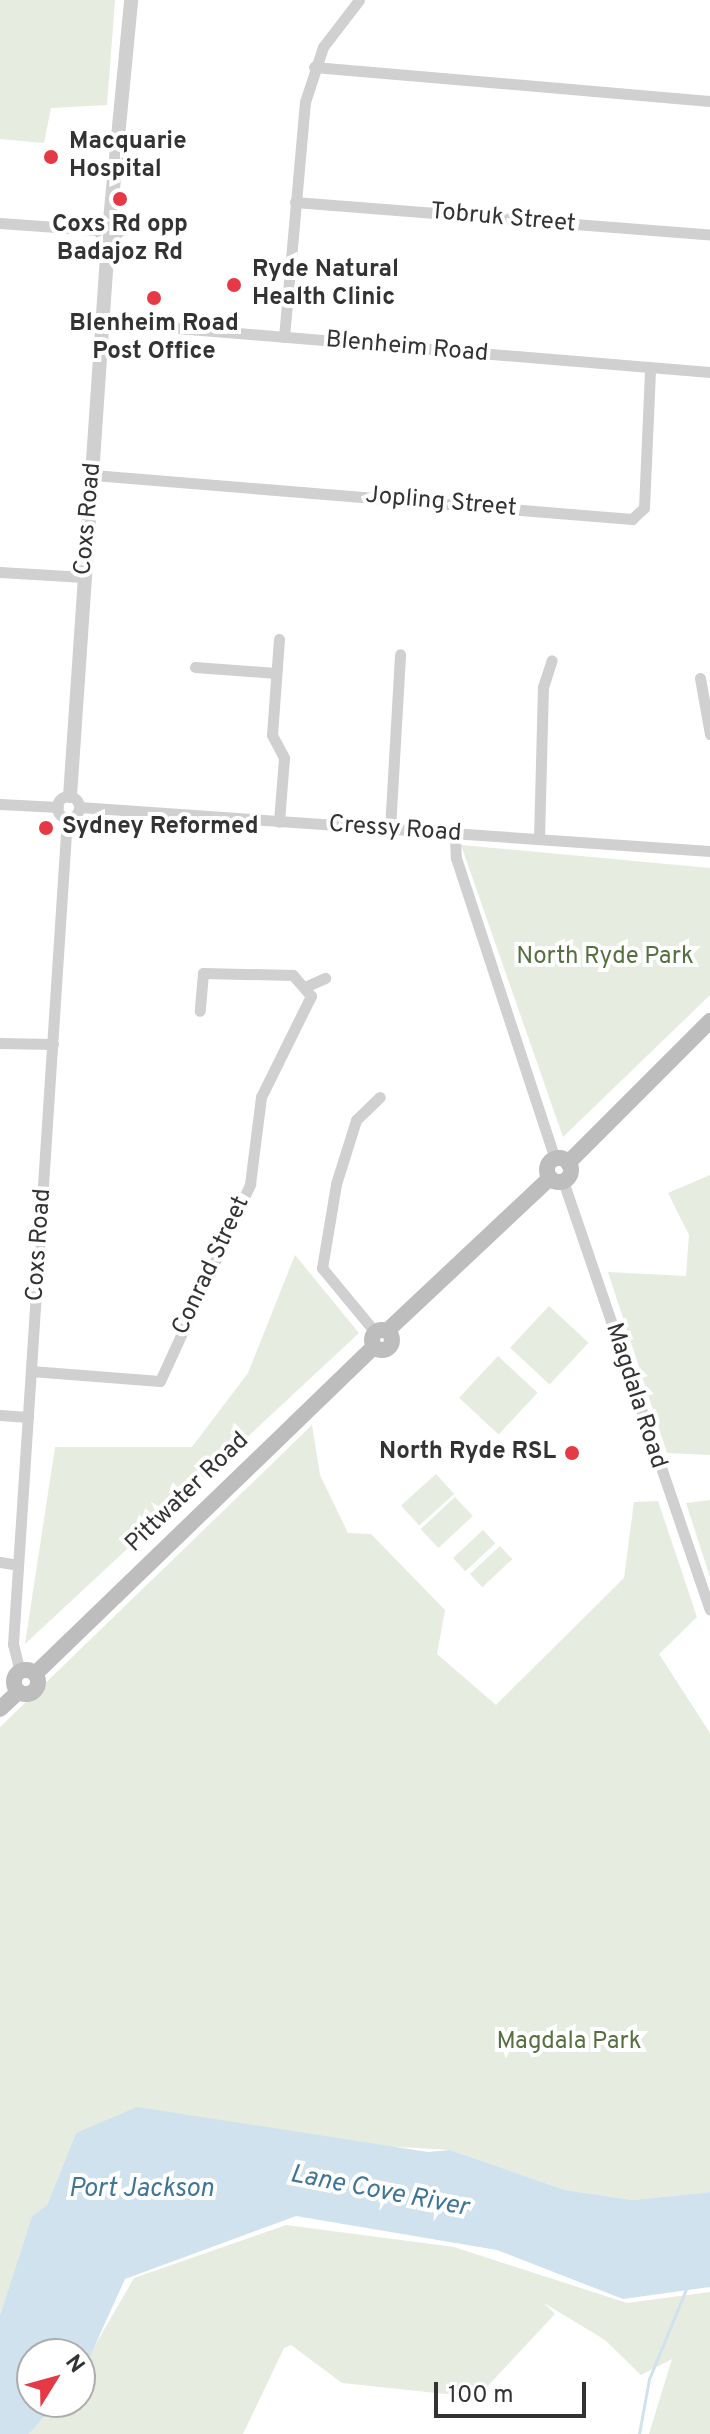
<!DOCTYPE html>
<html>
<head>
<meta charset="utf-8">
<style>
	body { margin:0 }
	#map { position:relative; width:710px; height:2434px; overflow:hidden; background:#fff; font-family:Overpass,sans-serif }
	div>[style] { position:absolute }
	[style*='--x'] { left:calc(var(--x)*1px); top:calc(var(--y)*1px); width:calc(var(--w)*1px); rotate:calc(var(--a)*1deg) }
	.green>* { inset:0; background:#e6ecdf; transform-origin:0 0 }
	.water>* { inset:0; background:#cfe2ee }
	.stream>* { height:3px; margin:-1.5px; padding:0 1.5px; transform-origin:1.5px; border-radius:1.5px; background:#cfe2ee }
	.minor>* { height:11px; margin:-5.5px; padding:0 5.5px; transform-origin:5.5px; border-radius:5.5px; background:#d0d0d0 }
	.minor>.ring { margin:-5.5px; padding:0; box-sizing:content-box; background:none; border:11px solid #d0d0d0; border-radius:50% }
	.tertiary>* { height:14px; margin:-7px; padding:0 7px; transform-origin:7px; border-radius:7px; background:#d0d0d0 }
	.secondary>* { height:16px; margin:-8px; padding:0 8px; transform-origin:8px; border-radius:8px; background:#bdbdbd }
	.secondary>.ring { margin:-8px; padding:0; box-sizing:content-box; background:none; border:16px solid #bdbdbd; border-radius:50% }
	.dots>* { width:22px; height:22px; translate:-50% -50%; box-sizing:border-box; border:4px solid #fff; border-radius:50% }
	span { translate:-50% -50%; white-space:nowrap; text-align:center; line-height:1.15; -webkit-text-stroke:8px #fff; paint-order:stroke }
	.poi-label { font-size:24px; color:#333; font-weight:700 }
	.left { translate:0 -50%; text-align:left }
	.right { translate:-100% -50%; text-align:right }
	.street-label { font-size:24px; color:#333 }
	.park-label { font-size:24px; color:#56703f }
	.water-label { font-size:26px; color:#3f7597; font-style:italic }
	.north { position:absolute; left:16px; top:2338px; width:80px; height:80px; box-sizing:border-box; background:#fff; border:2px solid #adadad; border-radius:50%; rotate:53deg; font-size:22px; font-weight:700; line-height:32px; text-align:center; color:#333 }
	.north::after { content:''; display:block; margin:auto; width:28px; height:36px; background:#e63946; clip-path:polygon(50% 0,100% 100%,50% 72%,0 100%) }
	.scale { position:absolute; left:434px; top:2382px; width:152px; height:36px; box-sizing:border-box; border:4px solid #333; border-top:0; padding-left:10px; font-size:24px; line-height:28px; white-space:nowrap; color:#333; -webkit-text-stroke:6px #fff; paint-order:stroke }
</style>
</head>
<body>
<div id="map">
	<div class="green">
		<div style="clip-path:polygon(0 0,115px 0,107px 105px,51px 108px,44px 143px,0 139px)"></div>
		<div style="clip-path:polygon(461px 845px,710px 868px,710px 995px,563px 1137px)"></div>
		<div style="clip-path:polygon(710px 1175px,710px 1455px,667px 1453px,608px 1272px,686px 1276px,689px 1235px,668px 1193px)"></div>
		<div style="clip-path:polygon(295px 1255px,359px 1333px,25px 1644px,55px 1447px,192px 1447px,248px 1373px)"></div>
		<div style="left:549px;top:1306px;width:54px;height:57px;rotate:43deg"></div>
		<div style="left:498px;top:1356px;width:54px;height:57px;rotate:43deg"></div>
		<div style="clip-path:polygon(312px 1425px,320px 1475px,348px 1533px,371px 1534px,445px 1610px,437px 1654px,496px 1705px,624px 1578px,634px 1502px,658px 1501px,697px 1617px,659px 1654px,710px 1733px,710px 2192px,633px 2200px,565px 2190px,450px 2150px,89px 2129px,76px 2133px,47px 2205px,32px 2216px,0 2315px,0 1727px)"></div>
		<div style="left:436px;top:1474px;width:27px;height:47px;rotate:48deg"></div>
		<div style="left:455px;top:1497px;width:26px;height:47px;rotate:47deg"></div>
		<div style="clip-path:polygon(710px 1500px,710px 1577px,686px 1503px)"></div>
		<div style="left:483px;top:1530px;width:18px;height:41px;rotate:47deg"></div>
		<div style="left:500px;top:1546px;width:18px;height:41px;rotate:47deg"></div>
		<div style="clip-path:polygon(286px 2225px,454px 2247px,627px 2303px,710px 2292px,710px 2434px,649px 2434px,672px 2359px,641px 2375px,605px 2340px,544px 2303px,555px 2314px,483px 2391px,446px 2394px,342px 2383px,291px 2345px,284px 2348px,243px 2434px,29px 2434px,57px 2402px,80px 2402px,80px 2375px,87px 2359px,134px 2278px)"></div>
	</div>
	<div class="water">
		<div style="clip-path:polygon(137px 2107px,428px 2152px,450px 2150px,565px 2190px,633px 2200px,710px 2192px,710px 2287px,623px 2299px,497px 2250px,296px 2216px,125px 2279px,82px 2374px,80px 2354px,32px 2354px,32px 2402px,57px 2402px,29px 2434px,0 2434px,0 2315px,32px 2216px,47px 2205px,76px 2133px)"></div>
	</div>
	<div class="stream">
		<div style="--x:639;--y:2434;--w:56;--a:-79.7"></div>
		<div style="--x:649;--y:2379;--w:100;--a:-67.6"></div>
	</div>
	<div class="minor">
		<div style="--x:314;--y:67;--w:397;--a:4.9"></div>
		<div style="--x:295;--y:202;--w:416;--a:4.5"></div>
		<div style="--x:0;--y:223;--w:98;--a:4.1"></div>
		<div style="--x:104;--y:322;--w:608;--a:4.72"></div>
		<div style="--x:284;--y:337;--w:236;--a:-84.9"></div>
		<div style="--x:305;--y:102;--w:58;--a:-71.9"></div>
		<div style="--x:323;--y:47;--w:59;--a:-52.5"></div>
		<div style="--x:93;--y:475;--w:541;--a:4.67"></div>
		<div style="--x:632;--y:519;--w:16;--a:-43"></div>
		<div style="--x:644;--y:508;--w:139;--a:-87.5"></div>
		<div style="--x:0;--y:572;--w:84;--a:3.4"></div>
		<div style="--x:279;--y:639;--w:96;--a:94.2"></div>
		<div style="--x:272;--y:735;--w:26;--a:62"></div>
		<div style="--x:284;--y:758;--w:64;--a:94.5"></div>
		<div style="--x:195;--y:667;--w:81;--a:4.2"></div>
		<div style="--x:700;--y:678;--w:57;--a:79.9"></div>
		<div class="ring" style="left:57px;top:796px;width:11px;height:11px"></div>
		<div style="--x:0;--y:804;--w:58;--a:3"></div>
		<div style="--x:79;--y:807;--w:633;--a:3.99"></div>
		<div style="--x:390;--y:829;--w:175;--a:-86.7"></div>
		<div style="--x:455;--y:835;--w:23;--a:88"></div>
		<div style="--x:456;--y:858;--w:317;--a:71.8"></div>
		<div style="--x:539;--y:839;--w:152;--a:-88.5"></div>
		<div style="--x:543;--y:687;--w:28;--a:-72"></div>
		<div style="--x:307;--y:986;--w:20;--a:-24"></div>
		<div style="--x:0;--y:1043;--w:53;--a:1.1"></div>
		<div style="--x:563;--y:1181;--w:453;--a:71.1"></div>
		<div style="--x:375;--y:1332;--w:83;--a:-129.6"></div>
		<div style="--x:322;--y:1268;--w:85;--a:-80.5"></div>
		<div style="--x:336;--y:1184;--w:67;--a:-72.6"></div>
		<div style="--x:356;--y:1120;--w:33;--a:-44"></div>
		<div style="--x:31;--y:1371;--w:129;--a:4.4"></div>
		<div style="--x:160;--y:1381;--w:217;--a:-65.4"></div>
		<div style="--x:250;--y:1184;--w:88;--a:-82.8"></div>
		<div style="--x:261;--y:1097;--w:113;--a:-63.7"></div>
		<div style="--x:311;--y:996;--w:28;--a:-131"></div>
		<div style="--x:293;--y:975;--w:90;--a:-178.7"></div>
		<div style="--x:203;--y:973;--w:38;--a:95"></div>
		<div style="--x:0;--y:1415;--w:28;--a:4"></div>
		<div style="--x:0;--y:1562;--w:18;--a:9"></div>
		<div style="--x:20;--y:1672;--w:29;--a:-104"></div>
		<div style="--x:13;--y:1644;--w:828;--a:-86.26"></div>
	</div>
	<div class="tertiary">
		<div style="--x:110;--y:220;--w:221;--a:-84.5"></div>
		<div style="--x:108;--y:241;--w:16;--a:-128"></div>
		<div style="--x:98;--y:228;--w:14;--a:-34"></div>
		<div style="--x:108;--y:241;--w:16;--a:-45"></div>
		<div style="--x:119;--y:230;--w:13;--a:-132"></div>
		<div style="--x:70;--y:796;--w:556;--a:-86.08"></div>
	</div>
	<div class="secondary">
		<div class="ring" style="left:547px;top:1158px;width:8px;height:8px"></div>
		<div style="--x:568;--y:1163;--w:201;--a:-45"></div>
		<div class="ring" style="left:372px;top:1330px;width:4px;height:4px"></div>
		<div style="--x:387;--y:1331;--w:224;--a:-43.2"></div>
		<div class="ring" style="left:14px;top:1670px;width:8px;height:8px"></div>
		<div style="--x:35;--y:1674;--w:471;--a:-44"></div>
		<div style="--x:0;--y:1709;--w:25;--a:-43"></div>
	</div>
	<div class="dots">
		<div style="left:51px;top:157px;background:#e63946"></div>
		<div style="left:120px;top:199px;background:#e63946"></div>
		<div style="left:234px;top:285px;background:#e63946"></div>
		<div style="left:154px;top:298px;background:#e63946"></div>
		<div style="left:46px;top:828px;background:#e63946"></div>
		<div style="left:572px;top:1453px;background:#e63946"></div>
	</div>
	<div class="poi-label">
		<span class="left" style="left:69px;top:157px">Macquarie<br>Hospital</span>
		<span style="left:120px;top:240px">Coxs Rd opp<br>Badajoz Rd</span>
		<span class="left" style="left:252px;top:285px">Ryde Natural<br>Health Clinic</span>
		<span style="left:154px;top:339px">Blenheim Road<br>Post Office</span>
		<span class="left" style="left:62px;top:828px">Sydney Reformed</span>
		<span class="right" style="left:556px;top:1453px">North Ryde RSL</span>
	</div>
	<div class="street-label">
		<span style="left:503px;top:219px;rotate:5deg">Tobruk Street</span>
		<span style="left:407px;top:348px;rotate:5deg">Blenheim Road</span>
		<span style="left:441px;top:503px;rotate:5deg">Jopling Street</span>
		<span style="left:89px;top:519px;rotate:-85deg">Coxs Road</span>
		<span style="left:395px;top:830px;rotate:4deg">Cressy Road</span>
		<span style="left:40px;top:1245px;rotate:-86deg">Coxs Road</span>
		<span style="left:212px;top:1266px;rotate:-65deg">Conrad Street</span>
		<span style="left:635px;top:1396px;rotate:72deg">Magdala Road</span>
		<span style="left:188px;top:1493px;rotate:-44deg">Pittwater Road</span>
	</div>
	<div class="park-label">
		<span style="left:605px;top:958px">North Ryde Park</span>
		<span style="left:569px;top:2043px">Magdala Park</span>
	</div>
	<div class="water-label">
		<span style="left:141px;top:2190px">Port Jackson</span>
		<span style="left:379px;top:2192px;rotate:11deg">Lane Cove River</span>
	</div>
	<div class="north">N</div>
	<div class="scale">100 m</div>
</div>
</body>
</html>
